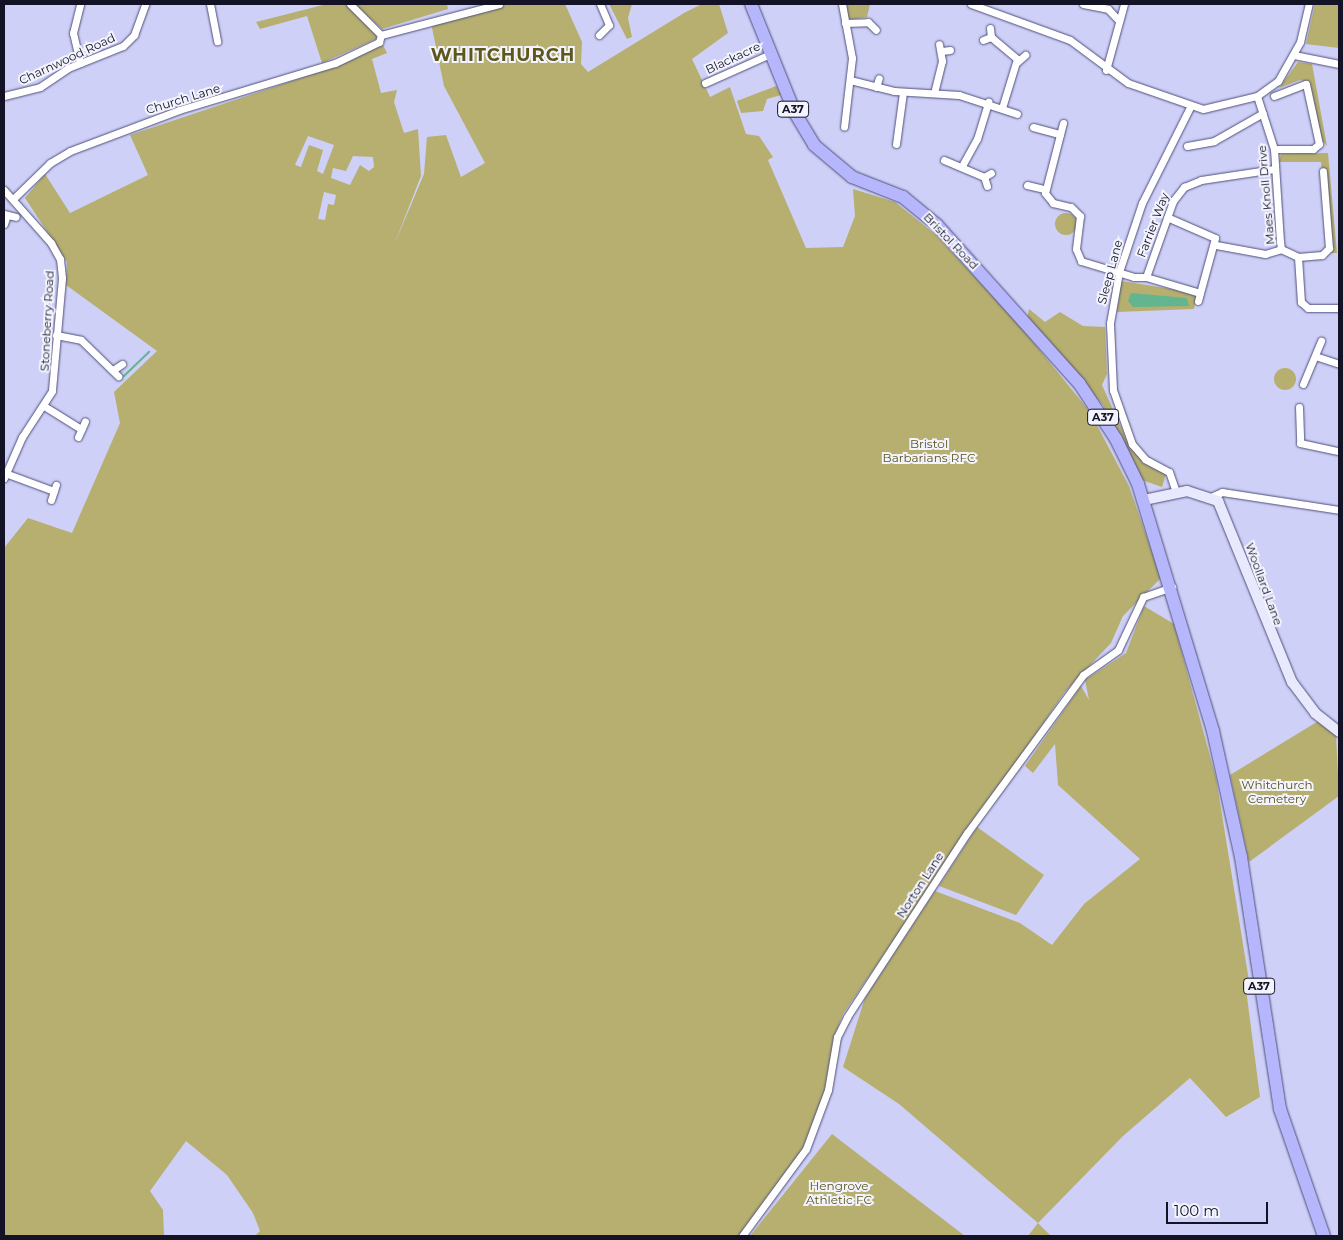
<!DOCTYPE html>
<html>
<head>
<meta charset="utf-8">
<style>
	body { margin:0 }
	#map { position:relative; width:1343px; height:1240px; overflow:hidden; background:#ced0f8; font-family:Montserrat,sans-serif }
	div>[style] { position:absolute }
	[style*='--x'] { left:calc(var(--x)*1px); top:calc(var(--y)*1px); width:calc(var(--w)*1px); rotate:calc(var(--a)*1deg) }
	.green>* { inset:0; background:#b6af6f }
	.round { border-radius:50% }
	.water>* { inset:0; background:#63b590 }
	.stream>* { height:2px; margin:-1px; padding:0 1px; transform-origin:1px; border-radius:1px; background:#63b590 }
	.roads { filter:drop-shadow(0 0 1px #4f4f7a) drop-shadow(0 0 1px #4f4f7a) }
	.street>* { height:7px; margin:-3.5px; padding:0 3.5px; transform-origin:3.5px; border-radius:3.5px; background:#fff }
	.secondary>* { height:10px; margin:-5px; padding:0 5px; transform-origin:5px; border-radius:5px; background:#e9e9fe }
	.highway>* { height:12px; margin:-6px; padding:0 6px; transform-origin:6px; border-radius:6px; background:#b5b6fc }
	span { translate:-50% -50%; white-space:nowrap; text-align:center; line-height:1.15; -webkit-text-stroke:4px #f3f4fe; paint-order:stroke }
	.shield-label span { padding:1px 4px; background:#f3f4fe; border:1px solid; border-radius:4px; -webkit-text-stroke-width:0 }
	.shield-label { font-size:11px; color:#131325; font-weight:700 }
	.street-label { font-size:12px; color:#131325 }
	.park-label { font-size:12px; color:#5b541b }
	.district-label { font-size:18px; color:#5e571b; font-weight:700; letter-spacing:1px }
	.frame { position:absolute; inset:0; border:5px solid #131325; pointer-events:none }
	.scale { position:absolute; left:1166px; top:1202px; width:102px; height:22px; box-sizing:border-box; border:2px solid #131325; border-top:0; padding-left:6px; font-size:15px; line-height:18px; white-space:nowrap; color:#131325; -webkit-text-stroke:4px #f3f4fe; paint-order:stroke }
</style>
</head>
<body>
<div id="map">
	<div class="green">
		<div style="clip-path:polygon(327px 4px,347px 4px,377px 33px,376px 39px,322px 63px,307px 16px,260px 29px,256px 22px)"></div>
		<div style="clip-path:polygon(354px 4px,447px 4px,448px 9px,382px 29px)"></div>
		<div style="clip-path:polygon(evenodd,509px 4px,565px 4px,582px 42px,581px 64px,588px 72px,684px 13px,702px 4px,719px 4px,728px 33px,692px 59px,710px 97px,730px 87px,746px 134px,759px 136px,773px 157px,768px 160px,806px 248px,843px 247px,855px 216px,853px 189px,895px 202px,935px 234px,1020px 326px,1090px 412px,1129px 486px,1161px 578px,1123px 616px,1111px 643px,1064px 693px,843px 1014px,834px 1037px,825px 1090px,803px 1150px,739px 1236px,255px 1236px,260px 1231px,253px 1213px,227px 1175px,186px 1141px,150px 1191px,163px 1210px,164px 1236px,4px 1236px,4px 548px,28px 518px,72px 533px,120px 423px,114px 392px,157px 351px,66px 285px,67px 262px,25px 198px,45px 174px,70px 213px,148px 175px,130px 135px,328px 69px,382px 43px,387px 53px,372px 59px,381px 93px,397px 90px,394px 102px,404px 133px,418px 129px,421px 176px,394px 245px,424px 174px,427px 137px,446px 135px,461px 177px,485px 163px,444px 86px,431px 23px,509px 4px,308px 136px,334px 145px,323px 174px,317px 171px,323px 150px,309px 145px,301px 167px,295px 165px,308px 136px,509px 4px,353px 156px,373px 157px,374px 167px,369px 171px,360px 165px,350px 185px,331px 178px,333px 168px,346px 171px,353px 156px,509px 4px,324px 192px,336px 195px,334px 205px,328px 204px,325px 220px,318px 219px,324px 192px)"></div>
		<div style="clip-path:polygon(609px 4px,632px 4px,628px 18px,632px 37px,627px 39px)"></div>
		<div style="clip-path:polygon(847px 4px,870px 4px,867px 17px,848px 20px)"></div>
		<div style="clip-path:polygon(1315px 4px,1339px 4px,1339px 48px,1306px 44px)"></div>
		<div style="clip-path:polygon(1298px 62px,1312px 64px,1327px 146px,1321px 139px,1308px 82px,1300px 80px,1279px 88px)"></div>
		<div style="clip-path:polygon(776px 86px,781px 95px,767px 99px,763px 111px,741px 113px,737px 101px)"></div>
		<div style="clip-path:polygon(1328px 153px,1337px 253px,1329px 253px,1321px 162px,1279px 162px,1281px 154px)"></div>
		<div class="round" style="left:1055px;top:213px;width:22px;height:22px"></div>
		<div style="clip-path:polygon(1121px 281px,1197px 293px,1194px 309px,1117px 312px)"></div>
		<div style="clip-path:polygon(1029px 309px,1045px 322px,1060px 312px,1083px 326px,1105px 327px,1107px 374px,1102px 385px,1131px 449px,1166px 474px,1162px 487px,1142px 480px,1103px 405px,1027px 319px)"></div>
		<div class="round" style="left:1274px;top:368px;width:22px;height:22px"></div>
		<div style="clip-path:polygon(1144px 606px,1174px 624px,1216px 778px,1249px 981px,1246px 989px,1260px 1097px,1226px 1117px,1190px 1078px,1123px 1136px,1038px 1223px,1051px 1236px,1028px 1236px,1038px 1223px,899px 1104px,843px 1067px,865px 998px,935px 891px,1020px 923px,1052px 945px,1084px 904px,1140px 859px,1058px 785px,1055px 744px,1033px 773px,1025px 766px,1081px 686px,1089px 700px,1085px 680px,1126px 653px)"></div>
		<div style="clip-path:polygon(1320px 720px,1336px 734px,1339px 796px,1249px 862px,1230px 775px)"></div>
		<div style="clip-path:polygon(977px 827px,1044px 875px,1016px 915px,939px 886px)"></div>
		<div style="clip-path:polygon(832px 1134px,965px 1236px,750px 1236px)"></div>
	</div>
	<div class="water">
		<div style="clip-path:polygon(1131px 293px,1187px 298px,1189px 306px,1133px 307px,1128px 301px)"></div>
	</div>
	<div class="stream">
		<div style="--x:124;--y:376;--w:35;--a:-44"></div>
	</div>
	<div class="roads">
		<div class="street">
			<div style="--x:210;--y:4;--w:38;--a:79"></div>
			<div style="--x:350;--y:4;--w:44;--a:45"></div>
			<div style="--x:842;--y:4;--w:55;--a:79.5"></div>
			<div style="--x:852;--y:58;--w:69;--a:96.6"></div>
			<div style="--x:971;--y:4;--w:105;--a:20"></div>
			<div style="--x:1070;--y:40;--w:72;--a:36.6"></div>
			<div style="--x:1128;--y:83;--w:79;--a:19.1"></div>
			<div style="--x:1203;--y:109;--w:56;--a:-13.5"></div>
			<div style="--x:1257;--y:96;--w:26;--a:-36"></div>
			<div style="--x:1278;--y:81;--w:45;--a:-60.6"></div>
			<div style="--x:1300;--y:42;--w:39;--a:-77"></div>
			<div style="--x:1083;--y:4;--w:25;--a:11"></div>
			<div style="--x:1108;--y:9;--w:16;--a:47"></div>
			<div style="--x:845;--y:23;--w:23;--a:-2"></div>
			<div style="--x:868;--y:22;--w:11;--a:45"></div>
			<div style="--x:990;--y:28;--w:9;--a:84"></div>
			<div style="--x:991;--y:37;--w:34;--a:40"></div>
			<div style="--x:1017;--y:59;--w:51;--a:107"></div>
			<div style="--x:381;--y:35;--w:122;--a:-14.7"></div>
			<div style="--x:599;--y:35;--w:14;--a:-45"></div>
			<div style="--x:609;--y:25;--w:23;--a:-113"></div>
			<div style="--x:983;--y:40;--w:9;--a:-21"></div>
			<div style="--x:942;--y:51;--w:8;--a:-7"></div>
			<div style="--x:1294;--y:55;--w:46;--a:11.3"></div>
			<div style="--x:1017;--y:62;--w:11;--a:-41"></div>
			<div style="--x:80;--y:63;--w:31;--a:-103"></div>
			<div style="--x:73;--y:33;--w:30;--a:-76"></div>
			<div style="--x:1106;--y:70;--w:68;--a:-74.7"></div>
			<div style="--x:850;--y:80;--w:45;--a:14"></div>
			<div style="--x:894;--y:91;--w:65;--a:3.5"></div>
			<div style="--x:959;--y:95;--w:61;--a:18.1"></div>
			<div style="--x:705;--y:83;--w:71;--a:-24"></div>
			<div style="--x:876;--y:87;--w:9;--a:-72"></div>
			<div style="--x:934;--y:93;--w:33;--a:-76"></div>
			<div style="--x:942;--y:61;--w:17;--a:-100"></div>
			<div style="--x:4;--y:96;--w:37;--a:-14"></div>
			<div style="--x:40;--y:87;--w:34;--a:-34"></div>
			<div style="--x:68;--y:68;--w:59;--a:-21.8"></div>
			<div style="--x:123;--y:46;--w:16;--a:-45"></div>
			<div style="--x:134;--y:35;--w:33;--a:-70"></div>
			<div style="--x:1257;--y:96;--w:56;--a:72.2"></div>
			<div style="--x:1274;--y:149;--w:92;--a:86.3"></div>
			<div style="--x:1280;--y:241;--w:8;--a:83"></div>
			<div style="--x:1281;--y:249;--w:19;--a:25"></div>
			<div style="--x:1298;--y:257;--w:45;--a:86.2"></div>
			<div style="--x:1301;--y:302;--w:9;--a:41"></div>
			<div style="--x:1308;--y:308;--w:31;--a:0"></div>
			<div style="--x:1274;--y:96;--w:34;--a:-21"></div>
			<div style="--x:1306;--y:84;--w:61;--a:77.8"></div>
			<div style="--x:1319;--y:144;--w:8;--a:140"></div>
			<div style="--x:1313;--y:149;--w:39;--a:180"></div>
			<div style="--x:1063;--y:123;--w:72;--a:104.4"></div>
			<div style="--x:1045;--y:193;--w:13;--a:51"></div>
			<div style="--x:1053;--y:203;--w:18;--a:13"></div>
			<div style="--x:1071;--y:207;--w:13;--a:45"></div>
			<div style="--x:1080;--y:216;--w:33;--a:97"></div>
			<div style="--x:1076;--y:249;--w:13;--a:67"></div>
			<div style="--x:1081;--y:261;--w:55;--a:16.8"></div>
			<div style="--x:1134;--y:277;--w:12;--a:0"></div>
			<div style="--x:1146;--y:277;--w:81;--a:-70.4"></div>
			<div style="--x:1173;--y:201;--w:18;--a:-52"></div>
			<div style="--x:1184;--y:187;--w:18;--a:-22"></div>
			<div style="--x:1201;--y:180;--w:74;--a:-8.6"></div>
			<div style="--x:1033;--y:127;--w:28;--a:15"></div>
			<div style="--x:896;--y:144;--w:52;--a:-82.3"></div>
			<div style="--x:1187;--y:146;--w:27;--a:-10"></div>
			<div style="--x:1214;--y:141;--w:56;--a:-29.7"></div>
			<div style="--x:944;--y:160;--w:43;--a:23"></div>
			<div style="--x:963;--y:164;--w:29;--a:-61"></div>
			<div style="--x:977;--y:139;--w:39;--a:-73"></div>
			<div style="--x:1027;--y:185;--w:18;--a:13"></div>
			<div style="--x:987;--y:186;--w:9;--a:-108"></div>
			<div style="--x:984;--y:177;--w:8;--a:-30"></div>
			<div style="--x:4;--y:190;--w:71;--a:48.4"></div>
			<div style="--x:51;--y:243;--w:18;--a:61"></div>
			<div style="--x:60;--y:259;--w:19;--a:84"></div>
			<div style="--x:62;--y:278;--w:113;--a:95.1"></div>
			<div style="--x:52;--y:391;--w:55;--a:123.1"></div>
			<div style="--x:22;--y:437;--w:45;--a:113.7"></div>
			<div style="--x:13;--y:199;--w:52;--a:-44.2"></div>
			<div style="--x:50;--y:163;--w:23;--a:-31"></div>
			<div style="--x:70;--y:151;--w:116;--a:-20.6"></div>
			<div style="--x:179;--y:110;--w:163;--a:-16.8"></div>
			<div style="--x:335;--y:63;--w:49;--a:-25.5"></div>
			<div style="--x:379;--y:42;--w:7;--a:-74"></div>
			<div style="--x:4;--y:214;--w:12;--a:14"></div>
			<div style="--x:4;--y:224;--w:9;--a:-72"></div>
			<div style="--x:1216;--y:245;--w:50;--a:10.4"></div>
			<div style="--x:1265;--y:254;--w:17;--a:-17"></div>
			<div style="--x:1298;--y:257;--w:24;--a:-5"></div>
			<div style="--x:1322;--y:255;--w:10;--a:-45"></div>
			<div style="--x:1329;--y:248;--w:77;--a:-94.5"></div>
			<div style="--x:1146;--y:277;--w:56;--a:16.5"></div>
			<div style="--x:1200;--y:293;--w:57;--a:-74.7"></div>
			<div style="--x:1215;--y:238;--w:52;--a:-156.4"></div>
			<div style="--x:1198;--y:301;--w:8;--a:-76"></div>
			<div style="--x:56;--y:335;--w:25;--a:11"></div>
			<div style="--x:81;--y:340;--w:52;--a:44.2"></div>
			<div style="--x:1315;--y:356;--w:25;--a:18"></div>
			<div style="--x:113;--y:370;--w:11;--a:-34"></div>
			<div style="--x:1303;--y:384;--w:47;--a:-67.3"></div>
			<div style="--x:44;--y:406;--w:44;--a:31.9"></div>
			<div style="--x:1299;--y:407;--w:36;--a:88"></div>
			<div style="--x:1300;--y:443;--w:40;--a:12"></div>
			<div style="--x:78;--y:437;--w:17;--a:-66"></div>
			<div style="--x:5;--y:473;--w:52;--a:20.2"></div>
			<div style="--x:1176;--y:492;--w:21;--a:-109"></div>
			<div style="--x:1169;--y:472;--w:27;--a:-152"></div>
			<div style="--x:1145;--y:459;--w:20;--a:-131"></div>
			<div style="--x:1132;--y:444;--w:57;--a:-109.4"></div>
			<div style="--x:1113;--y:390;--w:67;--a:-92.6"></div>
			<div style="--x:1110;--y:323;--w:52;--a:-80"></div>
			<div style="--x:1119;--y:272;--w:73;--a:-71.6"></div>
			<div style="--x:1142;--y:203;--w:107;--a:-63.4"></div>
			<div style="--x:1213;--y:496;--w:10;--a:-24"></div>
			<div style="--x:1222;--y:492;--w:118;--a:8.7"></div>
			<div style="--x:51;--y:500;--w:16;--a:-72"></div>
			<div style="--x:742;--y:1236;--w:108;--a:-53.7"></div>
			<div style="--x:806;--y:1149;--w:63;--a:-69.6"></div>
			<div style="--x:828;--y:1090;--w:54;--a:-80.4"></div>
			<div style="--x:837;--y:1037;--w:22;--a:-63"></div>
			<div style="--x:847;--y:1017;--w:220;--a:-56.9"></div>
			<div style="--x:967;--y:833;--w:196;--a:-53.7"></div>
			<div style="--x:1083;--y:675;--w:43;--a:-35.5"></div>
			<div style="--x:1118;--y:650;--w:59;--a:-64.7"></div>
			<div style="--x:1143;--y:597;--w:31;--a:-19"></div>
		</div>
		<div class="secondary">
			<div style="--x:1144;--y:500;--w:44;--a:-11.8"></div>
			<div style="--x:1187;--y:491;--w:33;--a:18"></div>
			<div style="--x:1218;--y:501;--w:196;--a:67.8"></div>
			<div style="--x:1292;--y:682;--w:39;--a:53"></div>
			<div style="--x:1315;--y:713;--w:31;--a:38"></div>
		</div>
		<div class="highway">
			<div style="--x:751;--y:4;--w:118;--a:68"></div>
			<div style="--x:795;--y:113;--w:37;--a:59"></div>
			<div style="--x:814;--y:145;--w:50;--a:40.1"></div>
			<div style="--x:852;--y:177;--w:55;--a:21.4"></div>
			<div style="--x:903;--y:197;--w:44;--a:39.5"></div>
			<div style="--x:937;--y:225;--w:212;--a:48.1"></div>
			<div style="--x:1079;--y:383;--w:67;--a:56.5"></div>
			<div style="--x:1116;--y:439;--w:50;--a:63.9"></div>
			<div style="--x:1138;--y:484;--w:258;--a:73.1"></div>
			<div style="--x:1213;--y:731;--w:129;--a:77.5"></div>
			<div style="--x:1241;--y:857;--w:255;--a:81.2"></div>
			<div style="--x:1280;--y:1109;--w:134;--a:70.9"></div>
		</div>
	</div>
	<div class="shield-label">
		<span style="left:793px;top:109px">A37</span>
		<span style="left:1103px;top:417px">A37</span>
		<span style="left:1259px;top:986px">A37</span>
	</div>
	<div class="street-label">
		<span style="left:733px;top:58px;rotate:-25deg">Blackacre</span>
		<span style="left:67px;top:59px;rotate:-25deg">Charnwood Road</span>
		<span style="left:183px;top:99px;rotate:-17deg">Church Lane</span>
		<span style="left:1266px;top:195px;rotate:-95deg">Maes Knoll Drive</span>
		<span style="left:1153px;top:225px;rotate:-69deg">Farrier Way</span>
		<span style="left:951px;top:241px;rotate:46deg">Bristol Road</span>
		<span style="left:1110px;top:272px;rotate:-75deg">Sleep Lane</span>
		<span style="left:47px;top:321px;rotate:-87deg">Stoneberry Road</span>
		<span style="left:1264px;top:584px;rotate:70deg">Woollard Lane</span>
		<span style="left:920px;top:885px;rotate:-57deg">Norton Lane</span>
	</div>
	<div class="park-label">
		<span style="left:929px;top:451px">Bristol<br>Barbarians RFC</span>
		<span style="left:1277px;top:792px">Whitchurch<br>Cemetery</span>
		<span style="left:839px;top:1193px">Hengrove<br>Athletic FC</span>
	</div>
	<div class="district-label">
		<span style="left:503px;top:55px">WHITCHURCH</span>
	</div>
	<div class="frame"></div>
	<div class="scale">100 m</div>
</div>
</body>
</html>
